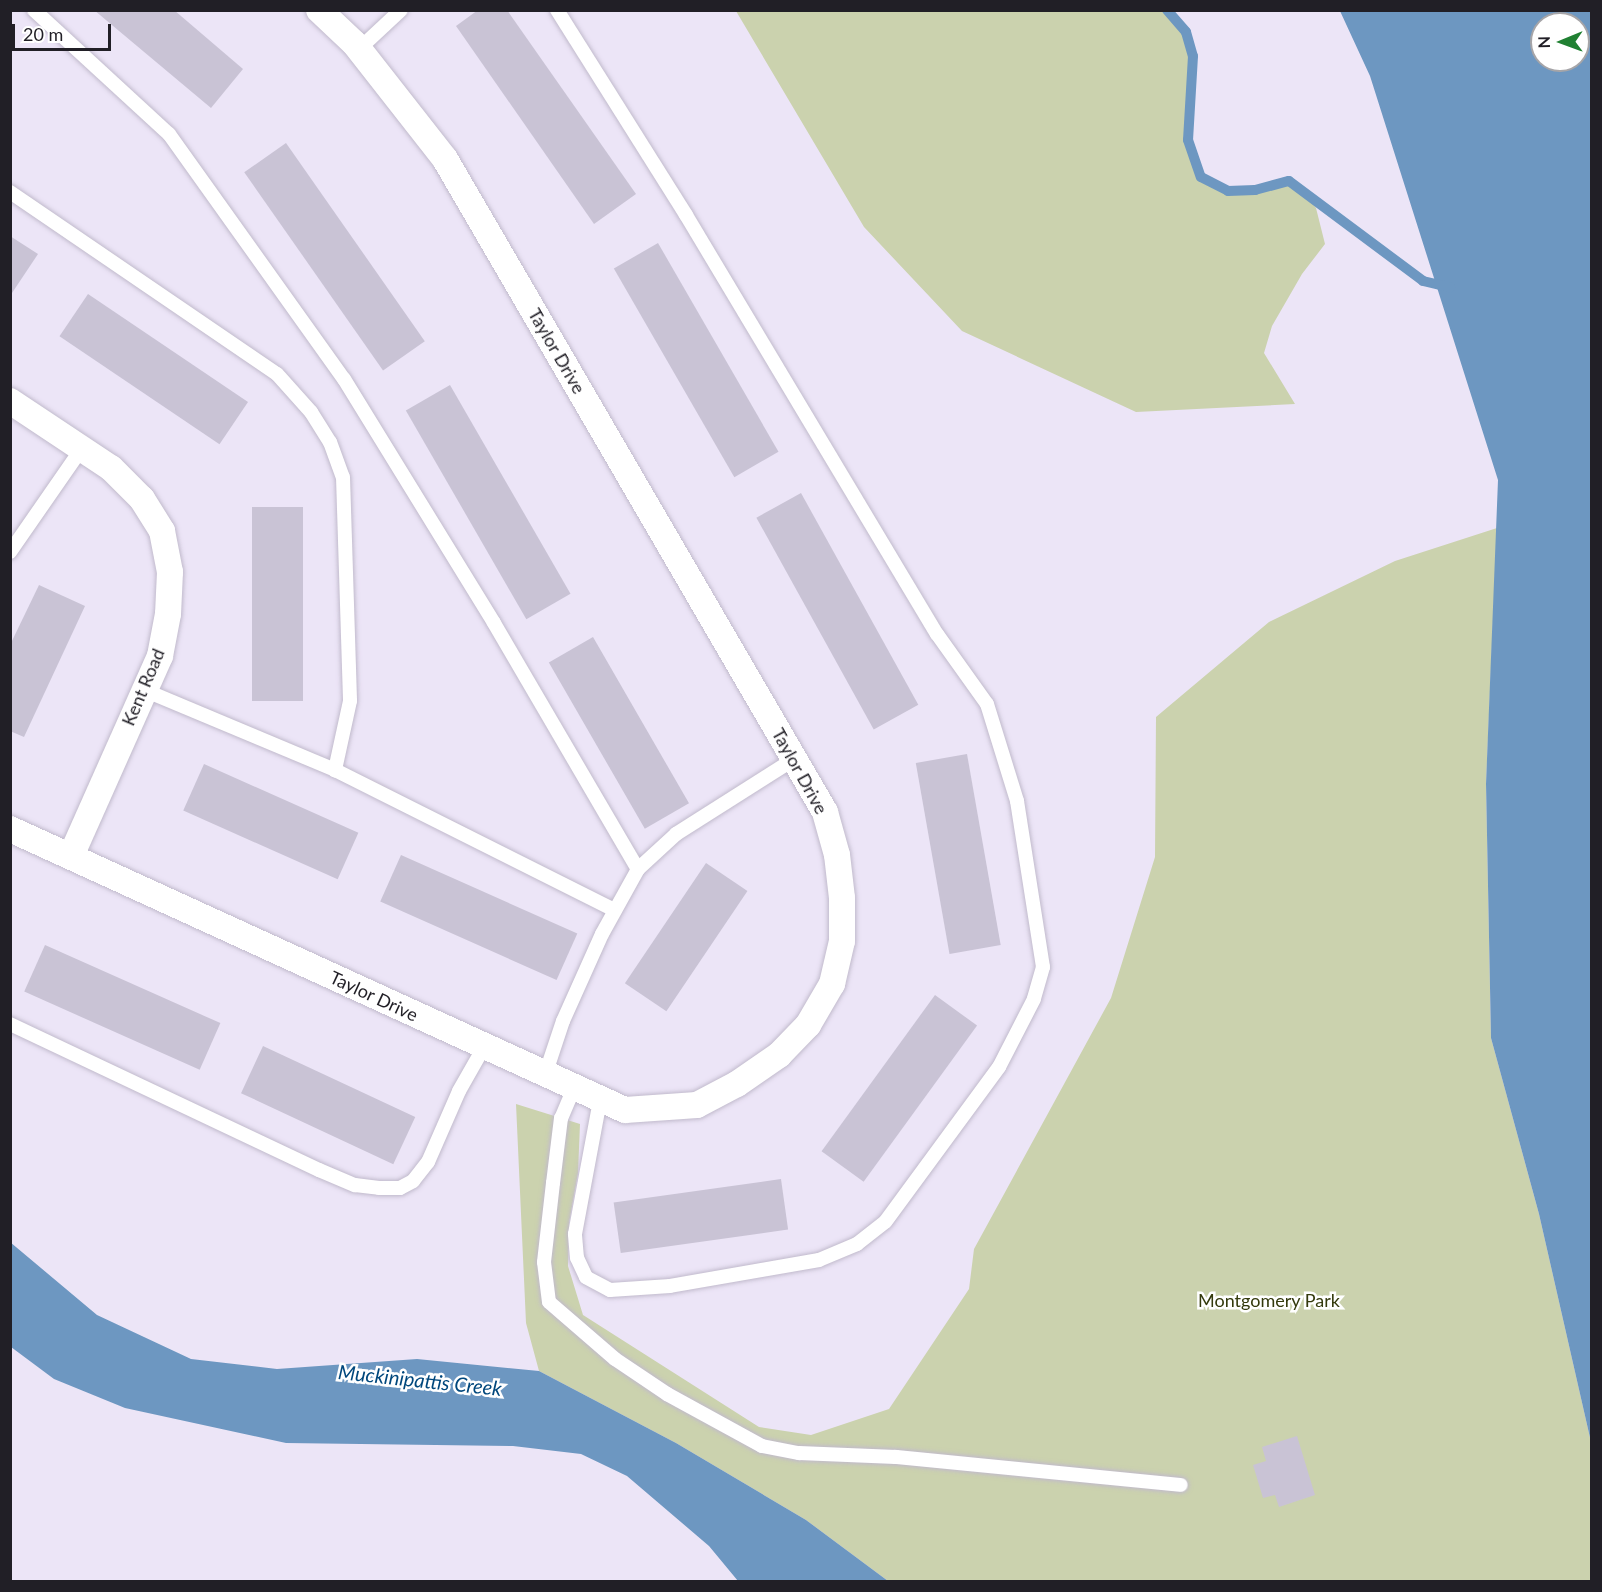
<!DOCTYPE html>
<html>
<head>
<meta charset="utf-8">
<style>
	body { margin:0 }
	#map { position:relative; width:1602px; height:1592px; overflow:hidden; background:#ece5f7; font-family:Lato,sans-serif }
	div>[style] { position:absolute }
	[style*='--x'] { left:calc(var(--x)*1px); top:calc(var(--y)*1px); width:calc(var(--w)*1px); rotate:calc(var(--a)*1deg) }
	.green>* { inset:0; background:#cbd2ae }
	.water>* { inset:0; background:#6d97c1 }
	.stream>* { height:10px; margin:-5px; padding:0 5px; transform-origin:5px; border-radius:5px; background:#6d97c1 }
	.building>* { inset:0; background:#c9c3d5; transform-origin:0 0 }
	.roads { filter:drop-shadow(0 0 2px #c1bacc) drop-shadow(0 0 2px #c1bacc) }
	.service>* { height:14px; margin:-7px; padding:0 7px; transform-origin:7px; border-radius:7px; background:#fff }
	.minor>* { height:26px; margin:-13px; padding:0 13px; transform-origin:13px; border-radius:13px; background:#fff }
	span { translate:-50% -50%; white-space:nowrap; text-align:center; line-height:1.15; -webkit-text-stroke:5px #fff; paint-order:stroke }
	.street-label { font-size:18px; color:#211f26 }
	.park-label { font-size:18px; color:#343a0d }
	.water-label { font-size:20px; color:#00477c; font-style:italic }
	.frame { position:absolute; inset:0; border:12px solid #211f26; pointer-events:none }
	.north { position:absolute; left:1530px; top:12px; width:60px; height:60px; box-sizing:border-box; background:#fff; border:2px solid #a6a5a8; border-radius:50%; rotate:269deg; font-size:16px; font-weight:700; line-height:24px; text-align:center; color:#211f26 }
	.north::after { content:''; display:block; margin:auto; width:21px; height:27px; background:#208032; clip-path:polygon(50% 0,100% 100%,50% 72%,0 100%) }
	.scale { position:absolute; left:12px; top:24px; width:99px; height:27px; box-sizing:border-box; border:3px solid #211f26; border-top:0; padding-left:8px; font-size:18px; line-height:21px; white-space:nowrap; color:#211f26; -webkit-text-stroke:4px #fff; paint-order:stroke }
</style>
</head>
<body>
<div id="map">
	<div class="green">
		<div style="clip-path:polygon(736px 11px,1167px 11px,1186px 32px,1193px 56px,1188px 140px,1201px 176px,1228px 191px,1255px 190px,1288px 181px,1300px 187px,1316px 208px,1325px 244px,1302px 274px,1272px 326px,1264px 353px,1295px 404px,1136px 412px,962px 331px,864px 227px)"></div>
		<div style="clip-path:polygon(1497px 528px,1486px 784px,1491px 1038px,1539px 1214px,1591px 1442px,1591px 1581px,888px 1581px,806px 1520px,676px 1443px,539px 1371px,526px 1323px,516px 1104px,580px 1124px,578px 1173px,569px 1223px,568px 1266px,583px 1315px,759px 1427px,811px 1435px,889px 1409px,969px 1289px,974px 1249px,1111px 998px,1155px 857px,1156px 717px,1269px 622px,1395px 561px)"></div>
	</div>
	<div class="water">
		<div style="clip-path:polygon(evenodd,1340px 11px,1591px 11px,1591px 1442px,1539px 1214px,1491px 1038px,1486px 784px,1498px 480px,1370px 76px,1340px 11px,1542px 24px,1578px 24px,1578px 60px,1542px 60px,1542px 24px)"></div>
		<div style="clip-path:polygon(10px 1242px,97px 1315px,191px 1359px,277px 1369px,417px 1359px,539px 1371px,676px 1443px,806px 1520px,888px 1581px,738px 1581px,709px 1546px,627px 1476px,581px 1454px,513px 1446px,286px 1443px,125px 1408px,54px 1379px,11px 1347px)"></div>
	</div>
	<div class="stream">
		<div style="--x:1167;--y:10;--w:29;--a:49"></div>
		<div style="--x:1186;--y:32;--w:25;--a:74"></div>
		<div style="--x:1193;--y:56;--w:84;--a:93.4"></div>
		<div style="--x:1188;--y:140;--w:39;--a:71"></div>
		<div style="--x:1201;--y:177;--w:30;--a:27"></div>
		<div style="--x:1228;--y:191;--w:27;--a:-2"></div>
		<div style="--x:1255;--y:190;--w:35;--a:-15"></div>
		<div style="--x:1289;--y:181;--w:167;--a:36.7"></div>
		<div style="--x:1423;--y:281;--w:28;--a:13"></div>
	</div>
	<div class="building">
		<div style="clip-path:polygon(94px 10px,174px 10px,243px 69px,211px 108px)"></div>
		<div style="clip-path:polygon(478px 10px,507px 10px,636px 194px,594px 224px,456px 26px)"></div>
		<div style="left:286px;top:143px;width:242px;height:51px;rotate:55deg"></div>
		<div style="clip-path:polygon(10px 236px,38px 254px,10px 296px)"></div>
		<div style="left:658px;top:243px;width:241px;height:51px;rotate:60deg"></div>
		<div style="left:88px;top:294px;width:193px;height:51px;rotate:34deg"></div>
		<div style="left:450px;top:385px;width:241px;height:51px;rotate:60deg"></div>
		<div style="left:801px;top:493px;width:242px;height:51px;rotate:61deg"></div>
		<div style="left:252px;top:507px;width:51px;height:194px"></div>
		<div style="clip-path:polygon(39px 585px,85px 606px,24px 737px,10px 731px,10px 645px)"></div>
		<div style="left:593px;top:637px;width:192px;height:51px;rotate:60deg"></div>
		<div style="left:967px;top:754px;width:194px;height:52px;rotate:80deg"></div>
		<div style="left:204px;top:764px;width:169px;height:51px;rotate:24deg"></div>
		<div style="left:401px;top:855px;width:193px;height:51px;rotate:24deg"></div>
		<div style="left:706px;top:863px;width:50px;height:145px;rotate:34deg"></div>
		<div style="left:45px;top:945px;width:192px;height:51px;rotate:24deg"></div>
		<div style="left:935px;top:995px;width:52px;height:193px;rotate:36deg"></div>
		<div style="left:263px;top:1046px;width:168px;height:52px;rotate:25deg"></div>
		<div style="left:781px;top:1179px;width:51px;height:169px;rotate:82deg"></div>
		<div style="clip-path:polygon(1297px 1436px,1315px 1495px,1279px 1507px,1275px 1495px,1263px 1498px,1253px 1465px,1266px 1461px,1262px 1447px)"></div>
	</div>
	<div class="roads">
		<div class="service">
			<div style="--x:34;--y:10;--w:183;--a:42.6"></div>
			<div style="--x:169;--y:134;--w:301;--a:54.5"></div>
			<div style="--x:344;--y:379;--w:286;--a:58.4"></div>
			<div style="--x:494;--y:623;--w:285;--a:59.7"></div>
			<div style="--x:557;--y:10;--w:242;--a:57.8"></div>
			<div style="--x:686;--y:215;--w:488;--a:59.1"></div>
			<div style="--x:937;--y:634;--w:86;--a:54.5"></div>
			<div style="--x:987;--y:704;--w:102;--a:72.8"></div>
			<div style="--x:1017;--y:801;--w:168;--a:81.1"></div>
			<div style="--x:1043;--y:967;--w:33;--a:106"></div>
			<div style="--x:1034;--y:999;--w:76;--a:117.2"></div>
			<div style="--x:999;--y:1067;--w:192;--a:126.3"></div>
			<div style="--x:885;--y:1222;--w:36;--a:142"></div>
			<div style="--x:857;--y:1244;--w:41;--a:157.2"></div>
			<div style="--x:819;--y:1260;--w:151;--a:170.1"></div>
			<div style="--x:670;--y:1286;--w:60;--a:176.2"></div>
			<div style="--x:610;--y:1290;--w:27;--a:-152"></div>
			<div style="--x:586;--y:1277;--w:21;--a:-115"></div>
			<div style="--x:577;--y:1258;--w:24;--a:-95"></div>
			<div style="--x:575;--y:1234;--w:135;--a:-79.4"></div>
			<div style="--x:359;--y:49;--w:57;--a:-42.9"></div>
			<div style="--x:10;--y:192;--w:323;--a:34.3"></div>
			<div style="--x:277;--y:374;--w:51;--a:48.2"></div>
			<div style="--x:311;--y:412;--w:36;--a:58"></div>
			<div style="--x:330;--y:442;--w:37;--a:70"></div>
			<div style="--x:343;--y:477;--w:224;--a:88.2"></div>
			<div style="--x:350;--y:701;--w:71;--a:102.3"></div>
			<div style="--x:10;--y:552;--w:126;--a:-55.3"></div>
			<div style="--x:144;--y:690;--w:207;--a:22.7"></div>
			<div style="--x:335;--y:770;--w:313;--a:26.6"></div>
			<div style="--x:10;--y:1024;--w:342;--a:25.3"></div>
			<div style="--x:319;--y:1170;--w:39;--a:23"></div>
			<div style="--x:355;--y:1185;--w:24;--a:7"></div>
			<div style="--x:379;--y:1188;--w:21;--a:0"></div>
			<div style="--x:400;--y:1188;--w:15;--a:-28"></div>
			<div style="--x:413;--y:1181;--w:24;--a:-52"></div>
			<div style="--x:428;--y:1162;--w:77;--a:-66.4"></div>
			<div style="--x:459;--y:1091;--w:51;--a:-60.4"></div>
			<div style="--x:545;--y:1075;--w:57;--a:-71.6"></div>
			<div style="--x:563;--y:1021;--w:95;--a:-65.9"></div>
			<div style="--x:602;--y:934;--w:74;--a:-61"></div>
			<div style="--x:638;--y:869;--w:52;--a:-42.6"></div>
			<div style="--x:676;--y:834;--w:140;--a:-32.4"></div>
			<div style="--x:574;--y:1088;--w:33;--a:113"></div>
			<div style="--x:561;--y:1118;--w:65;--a:97"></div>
			<div style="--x:553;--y:1183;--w:80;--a:96.5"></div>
			<div style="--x:544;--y:1262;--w:40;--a:82.9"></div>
			<div style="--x:549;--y:1302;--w:87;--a:40.8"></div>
			<div style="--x:615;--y:1359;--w:63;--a:33.9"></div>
			<div style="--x:667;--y:1394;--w:108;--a:28.7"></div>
			<div style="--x:762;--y:1446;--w:38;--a:11"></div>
			<div style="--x:799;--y:1453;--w:97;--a:2.4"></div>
			<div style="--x:896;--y:1457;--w:286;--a:5.6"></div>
		</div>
		<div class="minor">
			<div style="--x:10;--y:401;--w:121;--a:33.6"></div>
			<div style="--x:111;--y:468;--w:44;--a:45"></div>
			<div style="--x:142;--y:499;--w:38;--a:58"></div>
			<div style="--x:162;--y:531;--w:42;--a:79"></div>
			<div style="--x:170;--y:572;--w:42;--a:92.7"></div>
			<div style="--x:168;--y:614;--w:43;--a:100.8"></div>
			<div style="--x:160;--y:656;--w:219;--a:114"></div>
			<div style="--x:10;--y:829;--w:676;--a:24.56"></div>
			<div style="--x:625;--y:1110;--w:72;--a:-4"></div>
			<div style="--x:697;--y:1105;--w:45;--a:-27.7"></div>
			<div style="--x:737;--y:1084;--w:51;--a:-34.6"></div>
			<div style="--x:779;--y:1055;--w:42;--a:-46"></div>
			<div style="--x:808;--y:1025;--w:48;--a:-59.7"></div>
			<div style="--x:832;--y:984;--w:44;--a:-76.9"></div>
			<div style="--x:842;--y:941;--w:43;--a:-90"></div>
			<div style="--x:842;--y:898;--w:43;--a:-96.6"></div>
			<div style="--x:837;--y:855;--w:45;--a:-105.6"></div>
			<div style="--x:825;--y:812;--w:756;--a:-120.2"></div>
			<div style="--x:445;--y:159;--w:147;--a:-128.1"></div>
			<div style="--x:354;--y:43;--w:48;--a:-136.7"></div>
		</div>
	</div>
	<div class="street-label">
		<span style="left:557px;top:351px;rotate:60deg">Taylor Drive</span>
		<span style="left:143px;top:687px;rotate:-67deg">Kent Road</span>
		<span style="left:800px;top:771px;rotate:61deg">Taylor Drive</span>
		<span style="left:374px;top:996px;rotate:25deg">Taylor Drive</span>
	</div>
	<div class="park-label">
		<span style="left:1269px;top:1300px">Montgomery Park</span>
	</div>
	<div class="water-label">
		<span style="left:420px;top:1380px;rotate:6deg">Muckinipattis Creek</span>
	</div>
	<div class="frame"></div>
	<div class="north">N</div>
	<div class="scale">20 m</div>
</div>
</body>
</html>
